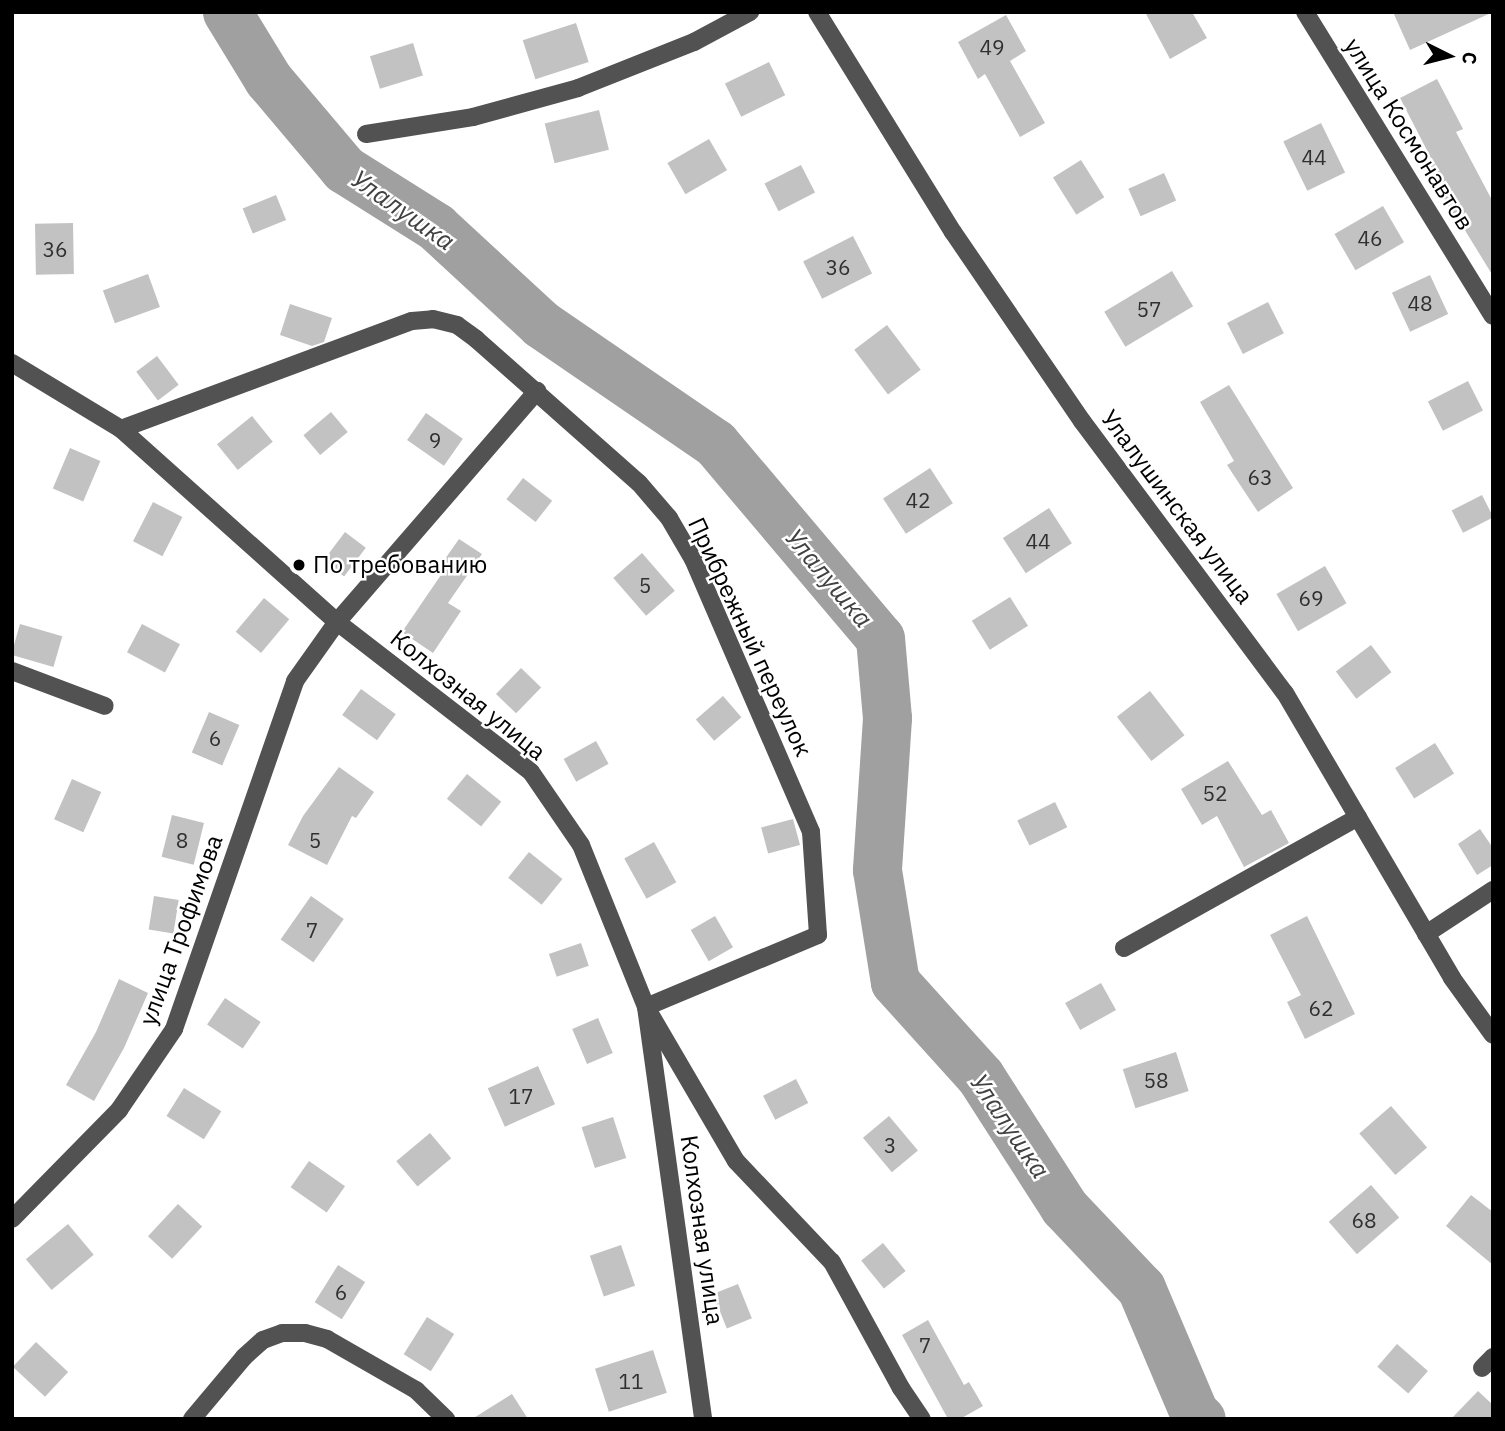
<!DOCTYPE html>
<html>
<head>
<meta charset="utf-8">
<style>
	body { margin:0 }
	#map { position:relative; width:1505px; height:1431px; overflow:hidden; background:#fff; font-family:"IBM Plex Sans",sans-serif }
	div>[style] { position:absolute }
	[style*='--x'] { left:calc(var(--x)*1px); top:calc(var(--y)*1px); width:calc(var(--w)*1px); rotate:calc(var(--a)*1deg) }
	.river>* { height:49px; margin:-24.5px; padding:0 24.5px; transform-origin:24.5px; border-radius:24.5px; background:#a0a0a0 }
	.building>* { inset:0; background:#c2c2c2; transform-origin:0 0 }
	.minor>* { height:18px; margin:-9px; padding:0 9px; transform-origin:9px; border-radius:9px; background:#525252 }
	.dots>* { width:19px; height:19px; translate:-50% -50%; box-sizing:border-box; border:4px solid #fff; border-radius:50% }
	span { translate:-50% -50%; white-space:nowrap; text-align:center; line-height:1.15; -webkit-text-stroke:5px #fff; paint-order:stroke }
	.number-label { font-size:21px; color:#303030 }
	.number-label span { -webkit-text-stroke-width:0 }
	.street-label { font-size:24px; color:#000 }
	.poi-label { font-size:24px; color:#000 }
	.left { translate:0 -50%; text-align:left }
	.water-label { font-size:26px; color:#414141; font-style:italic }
	.frame { position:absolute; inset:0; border:14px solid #000; pointer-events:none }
	.north { position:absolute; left:1414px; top:21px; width:70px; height:70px; -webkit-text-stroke:5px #fff; paint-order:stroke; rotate:96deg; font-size:19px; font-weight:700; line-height:28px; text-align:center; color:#000 }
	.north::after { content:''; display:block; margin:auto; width:24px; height:32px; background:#000; clip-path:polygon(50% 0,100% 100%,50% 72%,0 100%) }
</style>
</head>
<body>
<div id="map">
	<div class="river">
		<div style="--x:227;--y:12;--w:79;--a:58.5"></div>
		<div style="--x:268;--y:79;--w:118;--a:49.8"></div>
		<div style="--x:344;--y:169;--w:109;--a:32.2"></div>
		<div style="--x:436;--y:227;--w:143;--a:42.7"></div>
		<div style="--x:541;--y:324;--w:211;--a:34.4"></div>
		<div style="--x:715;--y:443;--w:255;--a:49.8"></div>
		<div style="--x:880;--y:638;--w:80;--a:85"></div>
		<div style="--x:887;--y:718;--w:152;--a:93.8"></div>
		<div style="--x:877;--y:870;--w:113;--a:80.9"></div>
		<div style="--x:895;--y:982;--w:127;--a:47.9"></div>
		<div style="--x:980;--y:1076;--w:156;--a:57.3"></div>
		<div style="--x:1064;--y:1207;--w:112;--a:46.5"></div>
		<div style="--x:1141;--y:1288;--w:136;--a:67"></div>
		<div style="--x:1194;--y:1413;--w:9;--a:41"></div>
	</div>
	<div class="building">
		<div style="clip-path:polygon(1145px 12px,1192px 12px,1207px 38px,1170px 59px)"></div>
		<div style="clip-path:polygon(1393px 12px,1493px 12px,1410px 50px)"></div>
		<div style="clip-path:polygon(1006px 15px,1026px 51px,1010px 61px,1045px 123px,1020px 137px,985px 74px,978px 79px,958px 42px)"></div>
		<div style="left:576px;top:23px;width:41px;height:56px;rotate:72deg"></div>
		<div style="left:413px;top:43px;width:34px;height:45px;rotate:73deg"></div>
		<div style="left:769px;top:62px;width:37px;height:49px;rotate:64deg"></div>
		<div style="clip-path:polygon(1437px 79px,1463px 129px,1456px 132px,1493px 202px,1493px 276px,1455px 214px,1453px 215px,1427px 166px,1433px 162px,1400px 98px)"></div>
		<div style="left:599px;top:110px;width:41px;height:56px;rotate:76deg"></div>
		<div style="left:1321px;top:123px;width:55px;height:42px;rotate:64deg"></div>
		<div style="left:709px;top:139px;width:36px;height:48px;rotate:60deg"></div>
		<div style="left:1081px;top:160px;width:44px;height:33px;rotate:58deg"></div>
		<div style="left:801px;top:165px;width:31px;height:41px;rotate:63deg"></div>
		<div style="left:1164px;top:173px;width:30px;height:39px;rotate:66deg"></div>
		<div style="left:276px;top:195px;width:27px;height:36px;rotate:68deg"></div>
		<div style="left:1383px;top:206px;width:42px;height:56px;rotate:60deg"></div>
		<div style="left:73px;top:223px;width:51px;height:38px;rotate:89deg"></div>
		<div style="left:853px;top:236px;width:42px;height:56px;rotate:63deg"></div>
		<div style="left:1172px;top:271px;width:41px;height:79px;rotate:59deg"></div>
		<div style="left:148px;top:274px;width:35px;height:48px;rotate:70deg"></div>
		<div style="left:1430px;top:275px;width:43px;height:42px;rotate:65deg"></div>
		<div style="left:1268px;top:302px;width:35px;height:46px;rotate:63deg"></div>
		<div style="clip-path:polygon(290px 304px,332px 318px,324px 342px,312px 346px,280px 335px)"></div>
		<div style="left:887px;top:325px;width:56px;height:41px;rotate:53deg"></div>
		<div style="left:157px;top:356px;width:36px;height:26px;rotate:53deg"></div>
		<div style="left:1468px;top:381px;width:33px;height:45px;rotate:63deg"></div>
		<div style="clip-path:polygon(1229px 385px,1293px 488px,1258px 512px,1227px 465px,1234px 461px,1200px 402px)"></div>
		<div style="left:331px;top:412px;width:26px;height:36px;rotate:50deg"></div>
		<div style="left:426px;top:413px;width:45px;height:33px;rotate:35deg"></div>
		<div style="left:252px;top:416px;width:33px;height:45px;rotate:51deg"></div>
		<div style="left:70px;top:448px;width:33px;height:44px;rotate:23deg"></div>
		<div style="left:930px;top:468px;width:42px;height:56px;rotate:57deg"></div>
		<div style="left:523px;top:478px;width:37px;height:27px;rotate:38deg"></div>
		<div style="left:1482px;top:495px;width:25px;height:34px;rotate:63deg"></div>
		<div style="left:153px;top:502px;width:33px;height:44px;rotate:27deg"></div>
		<div style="left:1049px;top:508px;width:42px;height:55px;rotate:57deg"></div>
		<div style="left:345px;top:532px;width:26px;height:36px;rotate:37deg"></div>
		<div style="clip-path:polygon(459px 539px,482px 554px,448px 603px,461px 611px,433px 653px,402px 632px,443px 572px,438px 569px)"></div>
		<div style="left:642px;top:553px;width:50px;height:38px;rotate:49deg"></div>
		<div style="left:1325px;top:566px;width:43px;height:56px;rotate:60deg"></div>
		<div style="left:1010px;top:597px;width:34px;height:45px;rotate:58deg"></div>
		<div style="left:264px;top:598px;width:33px;height:44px;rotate:40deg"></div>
		<div style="left:20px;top:624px;width:44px;height:32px;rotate:16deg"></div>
		<div style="left:142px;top:624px;width:43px;height:32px;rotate:28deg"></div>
		<div style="left:1371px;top:645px;width:34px;height:44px;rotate:53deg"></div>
		<div style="left:521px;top:668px;width:28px;height:36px;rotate:44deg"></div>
		<div style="left:361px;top:689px;width:43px;height:32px;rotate:36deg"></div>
		<div style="left:1150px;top:691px;width:56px;height:42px;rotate:52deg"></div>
		<div style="left:723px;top:696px;width:28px;height:36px;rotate:49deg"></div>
		<div style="left:209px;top:712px;width:33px;height:44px;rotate:23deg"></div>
		<div style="left:596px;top:741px;width:26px;height:37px;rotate:61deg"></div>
		<div style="left:1435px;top:743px;width:36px;height:47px;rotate:58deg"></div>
		<div style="clip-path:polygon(1228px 761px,1262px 815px,1271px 810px,1289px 843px,1244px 867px,1217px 816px,1202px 825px,1181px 789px)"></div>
		<div style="clip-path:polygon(339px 767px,374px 792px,356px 818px,352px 816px,327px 865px,288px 845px,303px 816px)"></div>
		<div style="left:467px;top:774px;width:44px;height:32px;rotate:39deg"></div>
		<div style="left:72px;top:779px;width:32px;height:44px;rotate:24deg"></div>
		<div style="left:1055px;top:802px;width:28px;height:42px;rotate:64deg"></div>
		<div style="left:172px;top:815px;width:33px;height:43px;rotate:14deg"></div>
		<div style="left:793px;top:819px;width:27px;height:33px;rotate:75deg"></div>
		<div style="clip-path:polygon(1480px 829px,1493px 848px,1493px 865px,1477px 875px,1458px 844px)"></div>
		<div style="left:654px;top:842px;width:46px;height:34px;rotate:61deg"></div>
		<div style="left:529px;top:852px;width:43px;height:33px;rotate:39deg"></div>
		<div style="left:154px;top:896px;width:25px;height:34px;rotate:9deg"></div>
		<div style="left:311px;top:896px;width:40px;height:53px;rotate:35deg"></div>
		<div style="left:715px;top:916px;width:36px;height:28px;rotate:60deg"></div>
		<div style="clip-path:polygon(1307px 916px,1355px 1014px,1305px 1039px,1287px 1002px,1301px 995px,1270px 935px)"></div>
		<div style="left:581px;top:943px;width:24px;height:34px;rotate:71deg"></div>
		<div style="clip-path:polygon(119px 979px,148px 993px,124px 1048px,94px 1101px,66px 1085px,96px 1032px)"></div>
		<div style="left:1101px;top:983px;width:31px;height:41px;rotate:61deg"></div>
		<div style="left:225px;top:998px;width:43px;height:32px;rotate:34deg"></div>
		<div style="left:598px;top:1018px;width:38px;height:28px;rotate:67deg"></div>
		<div style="left:1176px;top:1052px;width:41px;height:56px;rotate:72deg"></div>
		<div style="left:538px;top:1066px;width:42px;height:55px;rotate:66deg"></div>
		<div style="left:796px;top:1079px;width:27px;height:37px;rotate:63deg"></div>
		<div style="left:184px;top:1088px;width:44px;height:33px;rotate:32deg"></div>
		<div style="left:1391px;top:1106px;width:55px;height:42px;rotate:49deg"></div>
		<div style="left:889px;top:1116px;width:45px;height:34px;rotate:50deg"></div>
		<div style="left:613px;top:1117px;width:43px;height:33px;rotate:72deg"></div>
		<div style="left:430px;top:1133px;width:33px;height:44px;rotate:50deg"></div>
		<div style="left:309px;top:1161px;width:44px;height:32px;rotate:35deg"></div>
		<div style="left:1371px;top:1185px;width:43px;height:56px;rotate:49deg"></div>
		<div style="clip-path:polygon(1471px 1195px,1493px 1212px,1493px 1265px,1446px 1226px)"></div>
		<div style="left:178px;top:1204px;width:33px;height:44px;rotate:43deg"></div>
		<div style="left:68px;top:1224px;width:40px;height:55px;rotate:50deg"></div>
		<div style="left:883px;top:1243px;width:36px;height:28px;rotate:51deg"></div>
		<div style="left:621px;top:1245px;width:43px;height:33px;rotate:71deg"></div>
		<div style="left:338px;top:1265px;width:32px;height:44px;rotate:32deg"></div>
		<div style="left:738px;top:1284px;width:37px;height:27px;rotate:68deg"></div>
		<div style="left:427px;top:1317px;width:32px;height:44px;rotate:32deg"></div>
		<div style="clip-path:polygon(928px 1320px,964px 1385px,969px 1382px,983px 1406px,960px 1419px,948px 1419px,902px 1335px)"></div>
		<div style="left:36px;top:1342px;width:44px;height:34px;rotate:43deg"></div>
		<div style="left:1397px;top:1344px;width:41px;height:30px;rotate:41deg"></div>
		<div style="left:653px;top:1350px;width:45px;height:61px;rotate:72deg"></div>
		<div style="clip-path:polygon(1478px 1391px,1493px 1405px,1493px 1419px,1451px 1419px)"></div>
		<div style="clip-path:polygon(512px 1394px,528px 1419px,472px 1419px)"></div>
	</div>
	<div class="minor">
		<div style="--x:817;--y:12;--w:259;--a:58.3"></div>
		<div style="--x:953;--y:232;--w:229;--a:55.7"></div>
		<div style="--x:1082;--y:421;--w:339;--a:53.3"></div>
		<div style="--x:1285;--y:693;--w:330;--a:59.6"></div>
		<div style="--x:1452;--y:978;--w:70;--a:54.3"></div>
		<div style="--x:1305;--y:12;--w:357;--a:58.3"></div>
		<div style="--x:366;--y:134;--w:108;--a:-9"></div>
		<div style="--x:473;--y:117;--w:109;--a:-15.4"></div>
		<div style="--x:578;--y:88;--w:125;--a:-21.6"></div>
		<div style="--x:694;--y:42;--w:64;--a:-28.2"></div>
		<div style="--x:12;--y:363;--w:127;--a:31.2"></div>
		<div style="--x:121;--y:429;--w:290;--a:41.8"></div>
		<div style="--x:337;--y:622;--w:245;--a:37.7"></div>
		<div style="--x:531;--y:772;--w:88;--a:55.6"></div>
		<div style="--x:581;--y:845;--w:175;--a:68.1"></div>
		<div style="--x:646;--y:1007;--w:416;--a:82.1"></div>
		<div style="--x:121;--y:429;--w:310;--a:-20.4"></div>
		<div style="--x:412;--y:321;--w:21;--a:-5"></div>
		<div style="--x:433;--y:319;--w:25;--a:14"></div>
		<div style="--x:457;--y:325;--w:24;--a:36"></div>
		<div style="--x:476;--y:339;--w:217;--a:41.5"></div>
		<div style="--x:639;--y:483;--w:46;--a:49.4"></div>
		<div style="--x:669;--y:518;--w:48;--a:59.7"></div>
		<div style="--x:693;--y:559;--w:297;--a:66.6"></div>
		<div style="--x:811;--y:832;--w:103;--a:86.1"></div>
		<div style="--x:818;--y:935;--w:186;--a:157.3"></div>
		<div style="--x:646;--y:1007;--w:178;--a:59.7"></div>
		<div style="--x:736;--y:1161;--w:139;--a:46.5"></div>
		<div style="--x:832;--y:1262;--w:144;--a:61.3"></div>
		<div style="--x:901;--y:1388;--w:37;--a:56"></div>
		<div style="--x:12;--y:671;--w:99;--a:20.6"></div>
		<div style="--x:1426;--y:934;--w:80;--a:-33.3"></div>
		<div style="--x:1124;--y:948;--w:268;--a:-29.2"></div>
		<div style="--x:12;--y:1219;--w:153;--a:-45.5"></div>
		<div style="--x:119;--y:1110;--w:98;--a:-55.8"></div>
		<div style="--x:174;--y:1029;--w:368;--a:-70.8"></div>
		<div style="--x:295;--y:681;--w:72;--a:-54.6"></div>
		<div style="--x:337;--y:622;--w:306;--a:-49.1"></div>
		<div style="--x:1482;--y:1368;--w:16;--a:-45"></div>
		<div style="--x:192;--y:1419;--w:81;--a:-50"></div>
		<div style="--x:244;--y:1357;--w:25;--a:-42"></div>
		<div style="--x:263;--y:1340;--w:20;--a:-20"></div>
		<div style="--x:282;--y:1333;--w:23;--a:0"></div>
		<div style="--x:305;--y:1333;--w:23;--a:15"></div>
		<div style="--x:327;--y:1339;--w:103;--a:29.8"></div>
		<div style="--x:416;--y:1390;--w:42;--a:44"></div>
	</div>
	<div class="dots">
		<div style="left:299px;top:565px;background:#000"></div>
	</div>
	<div class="number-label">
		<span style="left:992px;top:47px">49</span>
		<span style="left:1314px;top:157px">44</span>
		<span style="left:1370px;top:238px">46</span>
		<span style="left:55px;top:249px">36</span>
		<span style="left:838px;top:267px">36</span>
		<span style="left:1420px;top:303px">48</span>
		<span style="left:1149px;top:309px">57</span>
		<span style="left:435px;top:440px">9</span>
		<span style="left:1260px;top:477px">63</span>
		<span style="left:918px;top:500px">42</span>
		<span style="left:1038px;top:541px">44</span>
		<span style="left:645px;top:585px">5</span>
		<span style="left:1311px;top:598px">69</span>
		<span style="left:215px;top:738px">6</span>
		<span style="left:1215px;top:793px">52</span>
		<span style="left:182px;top:840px">8</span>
		<span style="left:315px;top:840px">5</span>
		<span style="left:312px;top:930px">7</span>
		<span style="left:1321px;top:1008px">62</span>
		<span style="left:1156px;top:1080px">58</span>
		<span style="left:521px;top:1096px">17</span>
		<span style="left:890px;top:1145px">3</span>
		<span style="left:1364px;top:1220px">68</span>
		<span style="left:341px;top:1292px">6</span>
		<span style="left:925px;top:1345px">7</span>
		<span style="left:631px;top:1381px">11</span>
	</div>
	<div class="street-label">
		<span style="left:1409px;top:134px;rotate:58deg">улица Космонавтов</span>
		<span style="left:1177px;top:507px;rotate:53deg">Улалушинская улица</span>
		<span style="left:750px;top:637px;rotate:65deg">Прибрежный переулок</span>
		<span style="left:468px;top:695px;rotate:39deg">Колхозная улица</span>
		<span style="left:181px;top:930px;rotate:-70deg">улица Трофимова</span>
		<span style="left:702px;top:1230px;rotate:82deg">Колхозная улица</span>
	</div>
	<div class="poi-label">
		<span class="left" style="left:313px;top:565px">По требованию</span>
	</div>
	<div class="water-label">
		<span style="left:403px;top:210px;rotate:35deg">Улалушка</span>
		<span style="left:829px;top:578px;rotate:50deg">Улалушка</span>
		<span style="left:1010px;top:1126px;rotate:56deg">Улалушка</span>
	</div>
	<div class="frame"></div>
	<div class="north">С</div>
</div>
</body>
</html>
